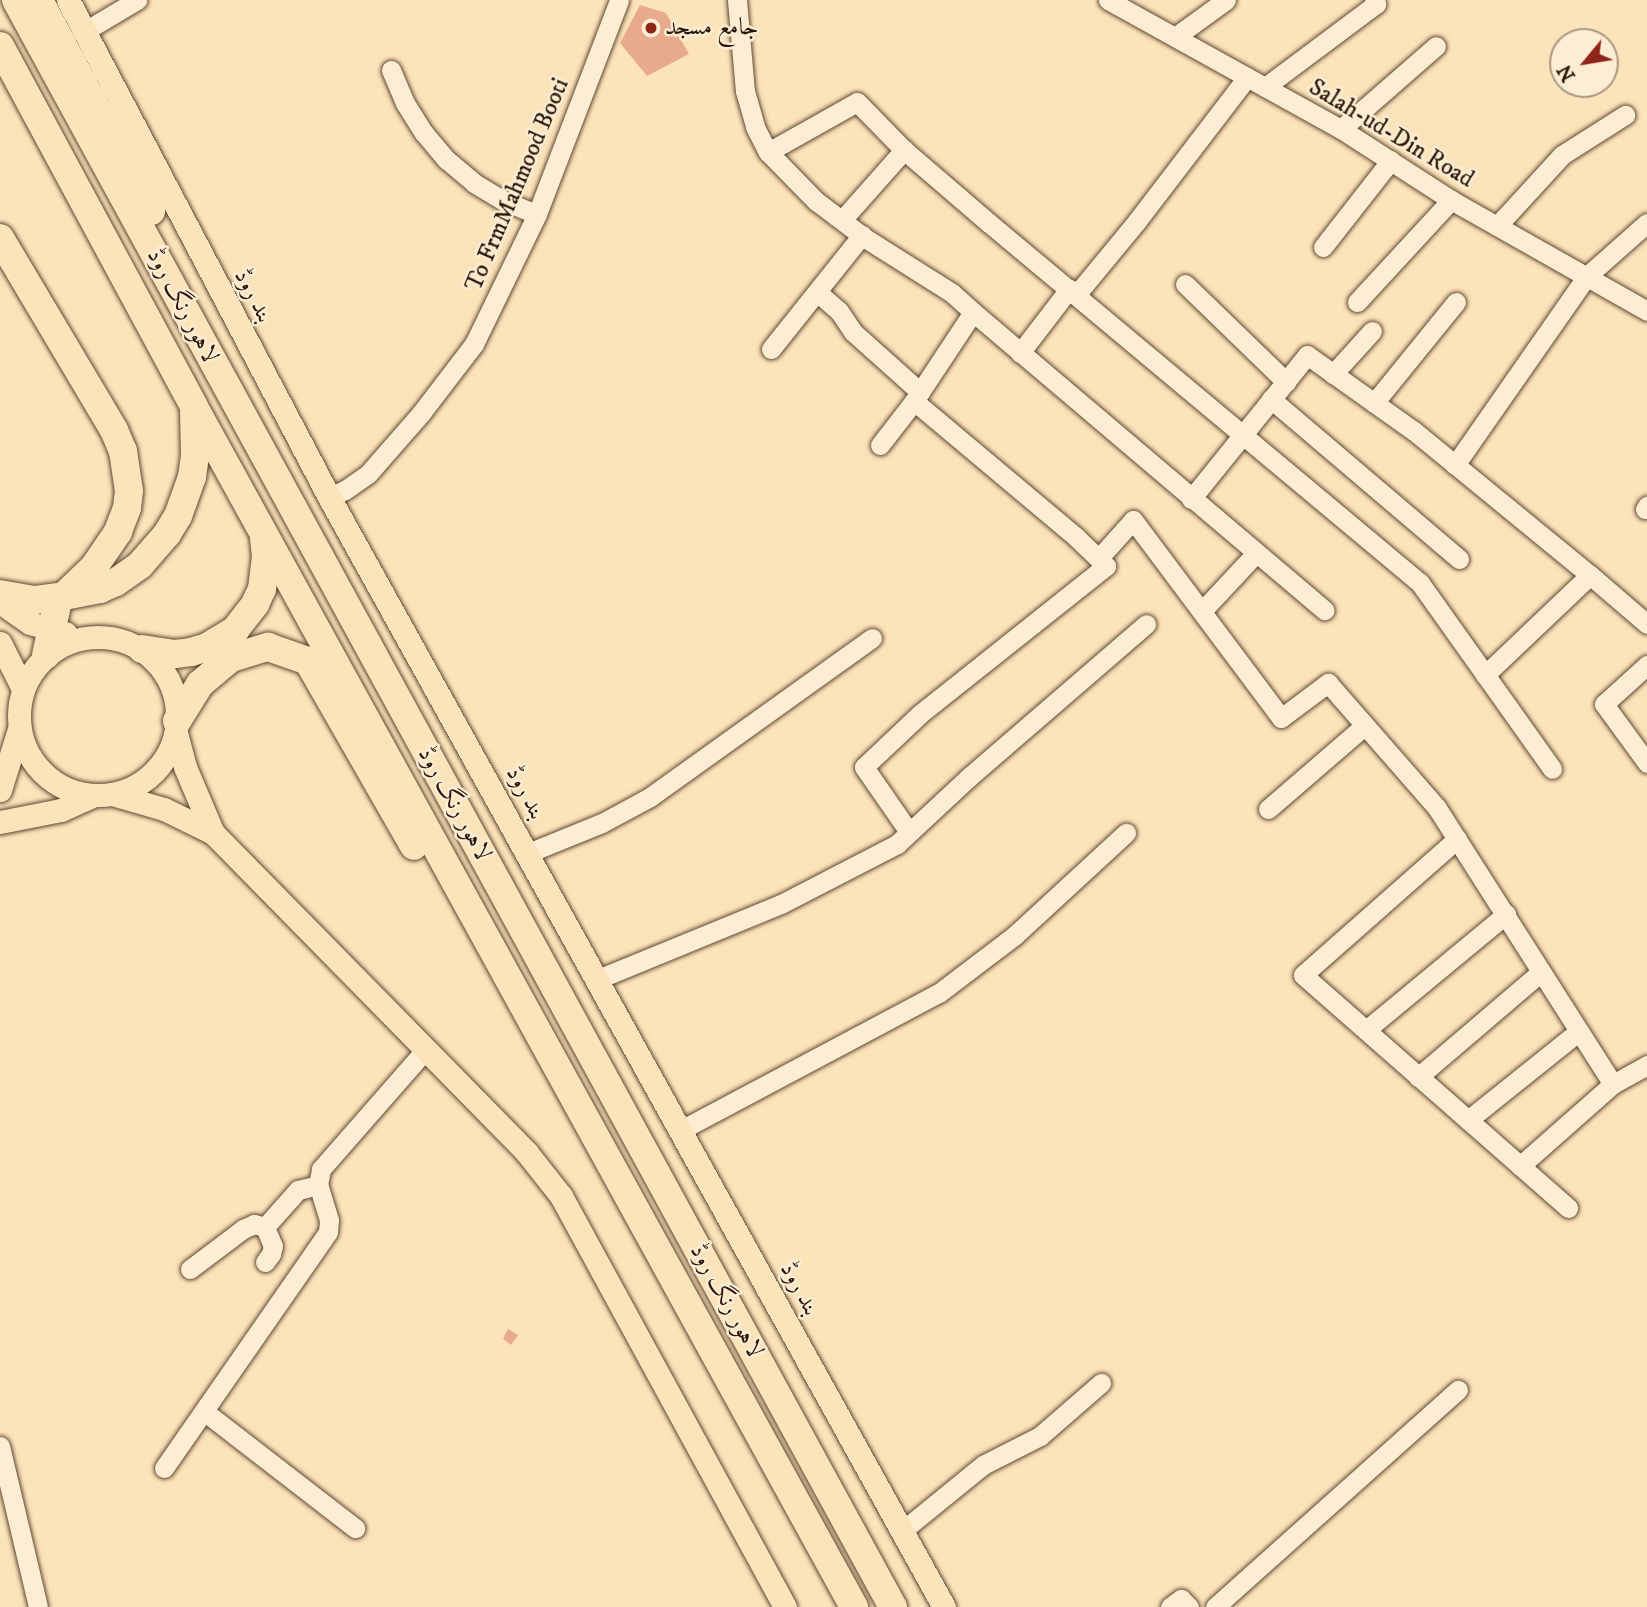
<!DOCTYPE html>
<html>
<head>
<meta charset="utf-8">
<style>
	body { margin:0 }
	#map { position:relative; width:1647px; height:1607px; overflow:hidden; background:#fde3b9; font-family:"IM FELL DW Pica",Amiri,serif }
	div>[style] { position:absolute }
	[style*='--x'] { left:calc(var(--x)*1px); top:calc(var(--y)*1px); width:calc(var(--w)*1px); rotate:calc(var(--a)*1deg) }
	.building>* { inset:0; background:#e7aa8d }
	.roads { filter:drop-shadow(0 0 2px #5e4835) drop-shadow(0 0 2px #5e4835) }
	.minor>* { height:19px; margin:-9.5px; padding:0 9.5px; transform-origin:9.5px; border-radius:9.5px; background:#feedd2 }
	.major>* { height:23px; margin:-11.5px; padding:0 11.5px; transform-origin:11.5px; border-radius:11.5px; background:#fde3b9 }
	.major>.ring { margin:-11.5px; padding:0; box-sizing:content-box; background:none; border:23px solid #fde3b9; border-radius:50% }
	.highway>* { height:28px; margin:-14px; padding:0 14px; transform-origin:14px; border-radius:14px; background:#fde3b9 }
	.dots>* { width:19px; height:19px; translate:-50% -50%; box-sizing:border-box; border:4px solid #feedd2; border-radius:50% }
	span { translate:-50% -50%; white-space:nowrap; text-align:center; line-height:1.15; -webkit-text-stroke:5px #feedd2; paint-order:stroke }
	.poi-label { font-size:24px; color:#291509 }
	.left { translate:0 -50%; text-align:left }
	.street-label { font-size:24px; color:#291509 }
	.north { position:absolute; left:1549px; top:28px; width:70px; height:70px; box-sizing:border-box; background:#feedd2; border:2px solid #a99782; border-radius:50%; rotate:240deg; font-size:19px; font-weight:700; line-height:28px; text-align:center; color:#291509 }
	.north::after { content:''; display:block; margin:auto; width:24px; height:32px; background:#8f2418; clip-path:polygon(50% 0,100% 100%,50% 72%,0 100%) }
</style>
</head>
<body>
<div id="map">
	<div class="building">
		<div style="clip-path:polygon(640px 5px,666px 13px,689px 54px,647px 76px,620px 43px)"></div>
		<div style="clip-path:polygon(508px 1329px,518px 1335px,511px 1345px,503px 1339px)"></div>
	</div>
	<div class="roads">
		<div class="minor">
			<div style="--x:737;--y:0;--w:91;--a:85"></div>
			<div style="--x:745;--y:91;--w:37;--a:74"></div>
			<div style="--x:755;--y:127;--w:28;--a:63"></div>
			<div style="--x:768;--y:152;--w:69;--a:45.6"></div>
			<div style="--x:816;--y:201;--w:61;--a:37.1"></div>
			<div style="--x:865;--y:238;--w:103;--a:32.3"></div>
			<div style="--x:952;--y:293;--w:28;--a:42"></div>
			<div style="--x:973;--y:312;--w:107;--a:123.5"></div>
			<div style="--x:1108;--y:0;--w:266;--a:29"></div>
			<div style="--x:1341;--y:129;--w:131;--a:32.8"></div>
			<div style="--x:1451;--y:200;--w:225;--a:29.5"></div>
			<div style="--x:85;--y:31;--w:61;--a:-30.8"></div>
			<div style="--x:1175;--y:37;--w:63;--a:-36"></div>
			<div style="--x:391;--y:70;--w:36;--a:67"></div>
			<div style="--x:405;--y:103;--w:36;--a:58"></div>
			<div style="--x:424;--y:133;--w:35;--a:50"></div>
			<div style="--x:447;--y:160;--w:35;--a:40"></div>
			<div style="--x:474;--y:183;--w:35;--a:31"></div>
			<div style="--x:504;--y:201;--w:35;--a:22"></div>
			<div style="--x:1265;--y:87;--w:139;--a:-36.8"></div>
			<div style="--x:1376;--y:4;--w:4;--a:-117"></div>
			<div style="--x:1341;--y:129;--w:126;--a:-41.1"></div>
			<div style="--x:768;--y:152;--w:102;--a:-29.3"></div>
			<div style="--x:857;--y:102;--w:67;--a:45.6"></div>
			<div style="--x:904;--y:150;--w:112;--a:40.7"></div>
			<div style="--x:989;--y:223;--w:562;--a:39.87"></div>
			<div style="--x:1420;--y:583;--w:228;--a:54.6"></div>
			<div style="--x:842;--y:220;--w:94;--a:-48.5"></div>
			<div style="--x:1497;--y:226;--w:96;--a:-47.5"></div>
			<div style="--x:1562;--y:155;--w:75;--a:-32.4"></div>
			<div style="--x:1323;--y:247;--w:110;--a:-52"></div>
			<div style="--x:1185;--y:284;--w:141;--a:44.1"></div>
			<div style="--x:817;--y:292;--w:29;--a:41"></div>
			<div style="--x:839;--y:311;--w:25;--a:56"></div>
			<div style="--x:853;--y:332;--w:90;--a:41.8"></div>
			<div style="--x:1076;--y:295;--w:96;--a:-50.5"></div>
			<div style="--x:1137;--y:221;--w:181;--a:-52.6"></div>
			<div style="--x:1357;--y:302;--w:139;--a:-47.3"></div>
			<div style="--x:973;--y:312;--w:461;--a:40.3"></div>
			<div style="--x:771;--y:349;--w:146;--a:-51.4"></div>
			<div style="--x:1020;--y:353;--w:81;--a:-52.6"></div>
			<div style="--x:1333;--y:374;--w:58;--a:-47.8"></div>
			<div style="--x:1271;--y:399;--w:247;--a:40.4"></div>
			<div style="--x:1374;--y:403;--w:130;--a:-50.9"></div>
			<div style="--x:880;--y:445;--w:56;--a:-52.3"></div>
			<div style="--x:914;--y:401;--w:212;--a:40"></div>
			<div style="--x:1076;--y:537;--w:42;--a:44"></div>
			<div style="--x:1106;--y:566;--w:238;--a:141.5"></div>
			<div style="--x:920;--y:714;--w:77;--a:136.6"></div>
			<div style="--x:864;--y:767;--w:79;--a:55.3"></div>
			<div style="--x:1455;--y:465;--w:231;--a:-55.1"></div>
			<div style="--x:1587;--y:276;--w:80;--a:-41.5"></div>
			<div style="--x:329;--y:497;--w:17;--a:-24"></div>
			<div style="--x:345;--y:490;--w:28;--a:-35"></div>
			<div style="--x:368;--y:474;--w:82;--a:-48.9"></div>
			<div style="--x:422;--y:412;--w:86;--a:-52.6"></div>
			<div style="--x:474;--y:344;--w:144;--a:-64.1"></div>
			<div style="--x:537;--y:214;--w:229;--a:-69"></div>
			<div style="--x:1191;--y:499;--w:185;--a:-51.1"></div>
			<div style="--x:1307;--y:355;--w:131;--a:35.4"></div>
			<div style="--x:1414;--y:431;--w:227;--a:39.3"></div>
			<div style="--x:1590;--y:575;--w:145;--a:136.4"></div>
			<div style="--x:1645;--y:509;--w:4;--a:-56"></div>
			<div style="--x:1099;--y:558;--w:51;--a:-48.2"></div>
			<div style="--x:1133;--y:520;--w:247;--a:53.2"></div>
			<div style="--x:1281;--y:718;--w:59;--a:-36.7"></div>
			<div style="--x:1328;--y:683;--w:166;--a:48.9"></div>
			<div style="--x:1437;--y:808;--w:327;--a:57.5"></div>
			<div style="--x:1590;--y:575;--w:75;--a:40.7"></div>
			<div style="--x:1202;--y:611;--w:79;--a:-47"></div>
			<div style="--x:1647;--y:665;--w:58;--a:137.8"></div>
			<div style="--x:1604;--y:704;--w:73;--a:53.9"></div>
			<div style="--x:1268;--y:809;--w:127;--a:-40.8"></div>
			<div style="--x:1457;--y:839;--w:205;--a:138.6"></div>
			<div style="--x:1303;--y:975;--w:353;--a:41.3"></div>
			<div style="--x:528;--y:853;--w:80;--a:-22.1"></div>
			<div style="--x:602;--y:823;--w:55;--a:-28.4"></div>
			<div style="--x:650;--y:797;--w:273;--a:-35.6"></div>
			<div style="--x:598;--y:979;--w:198;--a:-22.3"></div>
			<div style="--x:781;--y:904;--w:131;--a:-27.3"></div>
			<div style="--x:897;--y:844;--w:98;--a:-42.9"></div>
			<div style="--x:969;--y:777;--w:234;--a:-40.8"></div>
			<div style="--x:1366;--y:1030;--w:182;--a:-39.6"></div>
			<div style="--x:1418;--y:1077;--w:162;--a:-40.5"></div>
			<div style="--x:1468;--y:1120;--w:142;--a:-38.7"></div>
			<div style="--x:681;--y:1130;--w:292;--a:-28"></div>
			<div style="--x:939;--y:993;--w:96;--a:-37.3"></div>
			<div style="--x:1015;--y:935;--w:151;--a:-42.6"></div>
			<div style="--x:1520;--y:1166;--w:124;--a:-41.4"></div>
			<div style="--x:1613;--y:1084;--w:39;--a:-29"></div>
			<div style="--x:265;--y:1262;--w:10;--a:-53"></div>
			<div style="--x:271;--y:1254;--w:8;--a:-76"></div>
			<div style="--x:273;--y:1246;--w:21;--a:-113"></div>
			<div style="--x:190;--y:1269;--w:66;--a:-37"></div>
			<div style="--x:243;--y:1229;--w:12;--a:-24"></div>
			<div style="--x:254;--y:1224;--w:11;--a:15"></div>
			<div style="--x:265;--y:1227;--w:50;--a:-48.3"></div>
			<div style="--x:298;--y:1190;--w:21;--a:-14"></div>
			<div style="--x:205;--y:1412;--w:190;--a:37.7"></div>
			<div style="--x:0;--y:1446;--w:165;--a:76.7"></div>
			<div style="--x:164;--y:1468;--w:287;--a:-55.2"></div>
			<div style="--x:328;--y:1232;--w:12;--a:-85"></div>
			<div style="--x:329;--y:1220;--w:37;--a:-107"></div>
			<div style="--x:318;--y:1185;--w:16;--a:-79"></div>
			<div style="--x:321;--y:1169;--w:159;--a:-48.8"></div>
			<div style="--x:902;--y:1531;--w:104;--a:-39.2"></div>
			<div style="--x:983;--y:1465;--w:64;--a:-27"></div>
			<div style="--x:1040;--y:1436;--w:81;--a:-41"></div>
			<div style="--x:1170;--y:1607;--w:14;--a:-36"></div>
			<div style="--x:1181;--y:1599;--w:11;--a:45"></div>
			<div style="--x:1215;--y:1607;--w:326;--a:-41.8"></div>
		</div>
		<div class="major">
			<div style="--x:68;--y:0;--w:561;--a:62.29"></div>
			<div style="--x:329;--y:497;--w:1269;--a:61.01"></div>
			<div style="--x:0;--y:602;--w:37;--a:35"></div>
			<div style="--x:30;--y:623;--w:37;--a:16"></div>
			<div class="ring" style="left:19px;top:637px;width:135px;height:135px"></div>
			<div style="--x:0;--y:643;--w:51;--a:63.4"></div>
			<div style="--x:176;--y:733;--w:35;--a:75"></div>
			<div style="--x:185;--y:767;--w:72;--a:67"></div>
			<div style="--x:0;--y:790;--w:64;--a:-72.7"></div>
			<div style="--x:112;--y:794;--w:54;--a:16.1"></div>
			<div style="--x:164;--y:809;--w:55;--a:26.1"></div>
			<div style="--x:213;--y:833;--w:448;--a:45.5"></div>
			<div style="--x:527;--y:1153;--w:55;--a:51.7"></div>
			<div style="--x:561;--y:1196;--w:468;--a:61.4"></div>
			<div style="--x:0;--y:822;--w:62;--a:-11.1"></div>
			<div style="--x:61;--y:810;--w:36;--a:-24"></div>
		</div>
		<div class="highway">
			<div style="--x:16;--y:0;--w:1831;--a:61.38"></div>
			<div style="--x:39;--y:0;--w:239;--a:62"></div>
			<div style="--x:0;--y:46;--w:408;--a:61.7"></div>
			<div style="--x:193;--y:405;--w:1372;--a:61.19"></div>
			<div style="--x:0;--y:238;--w:223;--a:59.3"></div>
			<div style="--x:114;--y:430;--w:23;--a:67"></div>
			<div style="--x:123;--y:451;--w:40;--a:81.5"></div>
			<div style="--x:129;--y:491;--w:17;--a:97"></div>
			<div style="--x:127;--y:508;--w:26;--a:111"></div>
			<div style="--x:118;--y:532;--w:42;--a:124.4"></div>
			<div style="--x:94;--y:567;--w:42;--a:136"></div>
			<div style="--x:64;--y:596;--w:30;--a:172"></div>
			<div style="--x:34;--y:600;--w:35;--a:-170"></div>
			<div style="--x:142;--y:649;--w:33;--a:9"></div>
			<div style="--x:175;--y:654;--w:16;--a:-7"></div>
			<div style="--x:191;--y:652;--w:17;--a:-17"></div>
			<div style="--x:207;--y:647;--w:33;--a:-31"></div>
			<div style="--x:235;--y:630;--w:33;--a:-52"></div>
			<div style="--x:255;--y:604;--w:17;--a:-65"></div>
			<div style="--x:262;--y:589;--w:32;--a:-83"></div>
			<div style="--x:266;--y:557;--w:19;--a:-96"></div>
			<div style="--x:46;--y:655;--w:55;--a:-77.5"></div>
			<div style="--x:58;--y:601;--w:8;--a:-40"></div>
			<div style="--x:64;--y:596;--w:37;--a:-11"></div>
			<div style="--x:100;--y:589;--w:17;--a:-24"></div>
			<div style="--x:116;--y:582;--w:29;--a:-35"></div>
			<div style="--x:140;--y:565;--w:41;--a:-48.9"></div>
			<div style="--x:167;--y:534;--w:21;--a:-59"></div>
			<div style="--x:178;--y:516;--w:41;--a:-70.3"></div>
			<div style="--x:192;--y:477;--w:21;--a:-82"></div>
			<div style="--x:195;--y:456;--w:44;--a:-91.3"></div>
			<div style="--x:177;--y:721;--w:44;--a:-58.1"></div>
			<div style="--x:200;--y:684;--w:40;--a:-40"></div>
			<div style="--x:231;--y:658;--w:39;--a:-17"></div>
			<div style="--x:268;--y:647;--w:42;--a:19.3"></div>
			<div style="--x:308;--y:661;--w:213;--a:60.2"></div>
		</div>
	</div>
	<div class="dots">
		<div style="left:651px;top:28px;background:#8f2418"></div>
	</div>
	<div class="poi-label">
		<span class="left" style="left:665px;top:28px">جامع مسجد</span>
	</div>
	<div class="street-label">
		<span style="left:1391px;top:134px;rotate:31deg">Salah-ud-Din Road</span>
		<span style="left:518px;top:185px;rotate:-67deg">To FrmMahmood Booti</span>
		<span style="left:253px;top:296px;rotate:62deg">بند روڈ</span>
		<span style="left:182px;top:306px;rotate:62deg">لاہور رنگ روڈ</span>
		<span style="left:525px;top:793px;rotate:61deg">بند روڈ</span>
		<span style="left:454px;top:804px;rotate:61deg">لاہور رنگ روڈ</span>
		<span style="left:799px;top:1289px;rotate:61deg">بند روڈ</span>
		<span style="left:726px;top:1301px;rotate:61deg">لاہور رنگ روڈ</span>
	</div>
	<div class="north">N</div>
</div>
</body>
</html>
